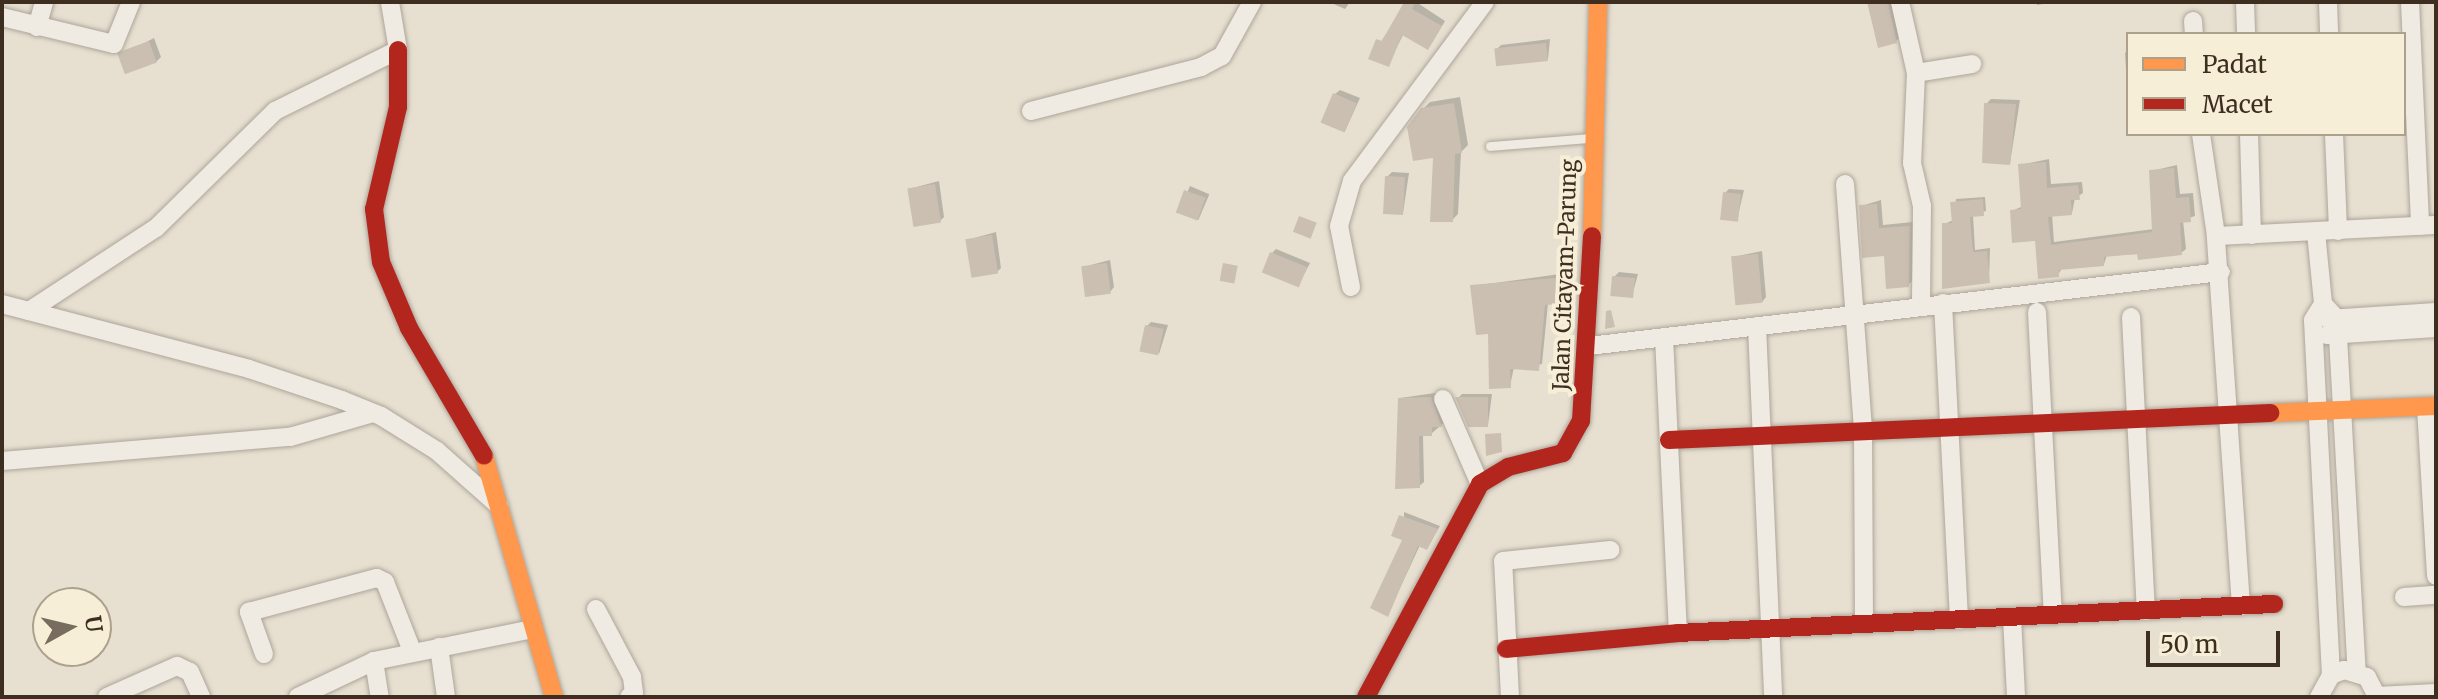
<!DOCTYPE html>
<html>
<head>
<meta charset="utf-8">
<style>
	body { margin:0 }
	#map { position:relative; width:2438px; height:699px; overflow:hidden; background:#e7e0d1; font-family:Merriweather,serif }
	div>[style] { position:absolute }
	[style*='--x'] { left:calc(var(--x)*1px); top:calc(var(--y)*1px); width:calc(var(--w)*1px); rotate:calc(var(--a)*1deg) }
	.shadow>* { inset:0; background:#0003; transform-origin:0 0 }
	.building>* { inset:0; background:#cbbfb2; transform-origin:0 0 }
	.roads { filter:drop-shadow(0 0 2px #ada599) drop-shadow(0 0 2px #ada599) }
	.lane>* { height:9px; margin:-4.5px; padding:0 4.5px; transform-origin:4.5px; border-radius:4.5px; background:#efebe3 }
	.street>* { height:18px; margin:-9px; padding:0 9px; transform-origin:9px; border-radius:9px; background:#efebe3 }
	.slow>* { height:18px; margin:-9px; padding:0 9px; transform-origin:9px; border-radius:9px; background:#ff974d }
	.jam>* { height:18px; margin:-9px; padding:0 9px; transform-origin:9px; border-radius:9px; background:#b3261e }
	span { translate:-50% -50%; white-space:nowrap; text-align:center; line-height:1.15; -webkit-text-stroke:8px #f7eed8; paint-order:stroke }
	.street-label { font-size:22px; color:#3d2e20 }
	.frame { position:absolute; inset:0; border:4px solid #3d2e20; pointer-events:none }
	.legend { position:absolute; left:2126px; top:32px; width:280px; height:104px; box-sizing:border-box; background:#f7eed8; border:2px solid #ada18e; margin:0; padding:10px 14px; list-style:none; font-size:24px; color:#3d2e20 }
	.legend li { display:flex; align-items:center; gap:16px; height:40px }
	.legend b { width:40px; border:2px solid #ada18e }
	.north { position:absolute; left:32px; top:587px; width:80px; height:80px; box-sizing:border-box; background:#f7eed8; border:2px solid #ada18e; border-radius:50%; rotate:82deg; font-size:22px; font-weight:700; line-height:32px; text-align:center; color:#3d2e20 }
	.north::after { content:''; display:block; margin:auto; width:28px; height:36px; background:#786c5e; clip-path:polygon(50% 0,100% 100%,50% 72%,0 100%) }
	.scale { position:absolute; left:2146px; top:631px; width:134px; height:36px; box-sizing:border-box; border:4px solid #3d2e20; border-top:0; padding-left:10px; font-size:24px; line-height:28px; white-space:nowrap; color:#3d2e20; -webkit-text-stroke:6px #f7eed8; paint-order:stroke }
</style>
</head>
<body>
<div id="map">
	<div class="shadow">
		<div style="clip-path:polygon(1329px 2px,1350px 2px,1345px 9px)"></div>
		<div style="clip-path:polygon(1406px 2px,1416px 2px,1445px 21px,1432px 43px,1404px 33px,1388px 65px,1371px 58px)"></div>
		<div style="clip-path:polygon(1869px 2px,1899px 2px,1903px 34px,1896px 41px)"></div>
		<div style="clip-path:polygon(2036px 2px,2056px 2px,2037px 5px)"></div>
		<div style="clip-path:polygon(154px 38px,161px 57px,156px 62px,121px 55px)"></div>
		<div style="clip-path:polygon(1550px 39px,1548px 59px,1496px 50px,1501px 45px)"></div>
		<div style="clip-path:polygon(2128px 50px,2128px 86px,2127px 86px,2125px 53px)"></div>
		<div style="clip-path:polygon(1340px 90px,1360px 98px,1345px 131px,1335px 94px)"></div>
		<div style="clip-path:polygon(1460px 97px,1468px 145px,1461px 152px,1458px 214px,1452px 220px,1423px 109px,1430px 102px)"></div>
		<div style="clip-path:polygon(1991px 99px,2020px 100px,2010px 163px,1986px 104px)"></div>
		<div style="clip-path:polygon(2049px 159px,2051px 184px,2082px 182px,2083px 193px,2075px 198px,2072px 213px,2052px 214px,2054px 242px,2154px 229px,2151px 171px,2177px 165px,2180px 194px,2193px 193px,2195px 216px,2183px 220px,2186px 249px,2181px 253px,2107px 255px,2104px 264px,2062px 268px,2058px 275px,2037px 239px,2012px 211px,2023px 206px,2020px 165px)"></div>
		<div style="clip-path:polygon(1392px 172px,1409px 173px,1403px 213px,1387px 177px)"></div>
		<div style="clip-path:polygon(939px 181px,944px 217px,940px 221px,909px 189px)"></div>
		<div style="left:1190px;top:186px;width:21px;height:28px;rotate:23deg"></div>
		<div style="clip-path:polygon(1729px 189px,1744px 190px,1737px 220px,1725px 193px)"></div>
		<div style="clip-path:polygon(1985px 197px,1986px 211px,1973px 215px,1975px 250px,1990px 248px,1989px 281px,1944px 224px,1954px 220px,1956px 199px)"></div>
		<div style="clip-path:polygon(1881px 200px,1883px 225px,1913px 222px,1913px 280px,1908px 285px,1861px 206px)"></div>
		<div style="clip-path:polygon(996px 232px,1001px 268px,997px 272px,967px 240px)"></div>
		<div style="clip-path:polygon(1276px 249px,1310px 263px,1299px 284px,1272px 253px)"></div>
		<div style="clip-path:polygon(1762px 251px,1766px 297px,1762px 302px,1733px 257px)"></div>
		<div style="clip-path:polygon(1110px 260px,1114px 287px,1110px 292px,1083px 267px)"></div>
		<div style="clip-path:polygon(1619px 272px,1638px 274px,1632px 296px,1614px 277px)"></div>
		<div style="clip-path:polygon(1560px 274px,1561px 298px,1548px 303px,1542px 364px,1514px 367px,1510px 386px,1472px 286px)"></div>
		<div style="clip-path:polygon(1151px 322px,1168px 325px,1159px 354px,1147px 326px)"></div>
		<div style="clip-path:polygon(1435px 393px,1446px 421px,1431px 434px,1423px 434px,1424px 482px,1419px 486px,1400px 398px)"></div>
		<div style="clip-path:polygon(1462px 394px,1492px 394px,1488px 425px,1458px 398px)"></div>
		<div style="clip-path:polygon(1404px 512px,1440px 526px,1430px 543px,1420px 545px,1388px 614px,1404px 539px)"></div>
	</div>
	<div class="building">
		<div style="clip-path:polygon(1404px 2px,1415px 2px,1412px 9px,1442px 26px,1428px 50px,1402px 35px,1389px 67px,1368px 59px,1376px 39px,1382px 41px)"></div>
		<div style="clip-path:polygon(1867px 2px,1888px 2px,1897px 43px,1878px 48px)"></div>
		<div style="left:149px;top:41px;width:23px;height:34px;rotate:70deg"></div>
		<div style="left:1546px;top:43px;width:18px;height:52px;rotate:84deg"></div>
		<div style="left:1333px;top:93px;width:26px;height:32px;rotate:23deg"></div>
		<div style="clip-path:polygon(1454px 103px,1462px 153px,1455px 154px,1453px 222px,1430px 222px,1433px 158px,1413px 161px,1407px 127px,1421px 108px)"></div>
		<div style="clip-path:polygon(1984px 103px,2016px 104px,2010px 165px,1982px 163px)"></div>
		<div style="clip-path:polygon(2046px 162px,2047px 188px,2078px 185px,2080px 200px,2071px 200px,2072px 215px,2048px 217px,2051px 245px,2152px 232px,2149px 170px,2174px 168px,2176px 198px,2189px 197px,2191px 222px,2180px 223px,2182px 255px,2138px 260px,2137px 254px,2104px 257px,2104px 266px,2059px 270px,2059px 277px,2038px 279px,2035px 241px,2012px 243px,2010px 210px,2021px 209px,2018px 164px)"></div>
		<div style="left:1385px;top:176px;width:20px;height:38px;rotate:3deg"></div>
		<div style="left:935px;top:184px;width:39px;height:28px;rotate:81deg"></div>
		<div style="left:1184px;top:190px;width:23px;height:24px;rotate:20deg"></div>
		<div style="left:1723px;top:192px;width:18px;height:28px;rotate:6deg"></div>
		<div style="clip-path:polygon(1983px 199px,1984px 216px,1970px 217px,1973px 252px,1987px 251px,1990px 283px,1942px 289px,1942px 223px,1952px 223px,1950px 202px)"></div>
		<div style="clip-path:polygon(1877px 204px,1879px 228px,1910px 226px,1909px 287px,1886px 289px,1884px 256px,1862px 258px,1859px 205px)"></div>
		<div style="left:1299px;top:216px;width:19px;height:17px;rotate:21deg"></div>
		<div style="left:992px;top:235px;width:39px;height:27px;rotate:81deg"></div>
		<div style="left:1270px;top:252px;width:40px;height:22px;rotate:22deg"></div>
		<div style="left:1758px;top:254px;width:49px;height:27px;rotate:85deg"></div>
		<div style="left:1107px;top:263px;width:31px;height:26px;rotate:83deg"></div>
		<div style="left:1223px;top:263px;width:15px;height:18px;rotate:11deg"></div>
		<div style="left:1612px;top:276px;width:23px;height:20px;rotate:5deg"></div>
		<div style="clip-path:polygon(1556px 278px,1557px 304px,1545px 305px,1539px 371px,1510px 369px,1511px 388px,1489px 389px,1488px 334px,1476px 335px,1470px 285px)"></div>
		<div style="clip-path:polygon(1611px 310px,1615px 327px,1605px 329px,1606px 311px)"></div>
		<div style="left:1145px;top:325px;width:19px;height:27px;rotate:12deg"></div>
		<div style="clip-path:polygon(1431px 397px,1442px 427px,1432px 427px,1432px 436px,1419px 436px,1420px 488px,1395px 489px,1398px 398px)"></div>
		<div style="clip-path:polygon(1455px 397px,1488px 397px,1488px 427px,1468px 427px)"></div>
		<div style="clip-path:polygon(1501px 433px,1502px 452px,1486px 456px,1485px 434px)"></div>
		<div style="clip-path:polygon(1399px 515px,1438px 529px,1427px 550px,1418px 546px,1388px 617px,1370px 608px,1402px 540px,1391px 536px)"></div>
	</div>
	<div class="roads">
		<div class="lane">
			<div style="--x:1490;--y:146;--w:100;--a:-4.6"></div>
		</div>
		<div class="street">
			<div style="--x:1900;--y:2;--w:73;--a:77.3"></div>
			<div style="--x:1916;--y:73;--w:90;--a:92.5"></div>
			<div style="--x:1912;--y:163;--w:44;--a:76.9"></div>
			<div style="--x:1922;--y:206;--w:100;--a:90.6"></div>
			<div style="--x:2245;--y:2;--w:32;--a:88"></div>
			<div style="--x:2328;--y:2;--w:32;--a:88"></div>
			<div style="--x:2410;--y:2;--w:224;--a:87.4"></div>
			<div style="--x:2;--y:17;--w:115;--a:13.6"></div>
			<div style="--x:114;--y:44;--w:45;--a:-68"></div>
			<div style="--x:2193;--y:21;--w:13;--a:86"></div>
			<div style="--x:37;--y:27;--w:26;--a:-74"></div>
			<div style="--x:1916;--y:73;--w:57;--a:-9.1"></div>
			<div style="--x:1031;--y:111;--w:176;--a:-14.5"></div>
			<div style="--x:1201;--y:67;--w:24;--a:-28"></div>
			<div style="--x:1222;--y:56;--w:62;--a:-60.9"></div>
			<div style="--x:2201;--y:134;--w:103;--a:81.6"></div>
			<div style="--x:2249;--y:134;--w:101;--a:88.3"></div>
			<div style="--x:2334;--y:134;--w:97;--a:87.6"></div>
			<div style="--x:1845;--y:184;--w:248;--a:85.8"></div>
			<div style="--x:1863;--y:431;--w:193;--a:89.7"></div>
			<div style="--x:2316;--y:232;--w:72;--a:84.4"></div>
			<div style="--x:2323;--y:304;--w:21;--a:47"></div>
			<div style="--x:2337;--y:319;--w:354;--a:86.8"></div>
			<div style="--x:1351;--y:287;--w:62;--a:-101.1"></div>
			<div style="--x:1339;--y:226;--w:47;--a:-73.9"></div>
			<div style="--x:1352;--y:181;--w:223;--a:-53.4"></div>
			<div style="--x:1943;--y:303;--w:317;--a:87.1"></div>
			<div style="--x:2;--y:304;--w:255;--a:14.7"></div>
			<div style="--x:249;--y:369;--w:98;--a:18.4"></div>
			<div style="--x:342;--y:400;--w:42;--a:22.3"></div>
			<div style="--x:381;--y:416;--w:66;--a:32"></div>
			<div style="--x:437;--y:451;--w:83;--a:41.6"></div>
			<div style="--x:2323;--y:304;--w:19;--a:122"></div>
			<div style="--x:2313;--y:320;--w:355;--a:87.1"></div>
			<div style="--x:29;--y:311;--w:152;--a:-33.2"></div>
			<div style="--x:156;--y:228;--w:167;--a:-44.5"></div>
			<div style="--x:275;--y:111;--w:137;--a:-26.4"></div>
			<div style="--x:398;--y:50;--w:49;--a:-99.5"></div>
			<div style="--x:2037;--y:312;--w:303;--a:87"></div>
			<div style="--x:2131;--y:317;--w:294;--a:87.1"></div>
			<div style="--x:2328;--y:319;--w:108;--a:-3.7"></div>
			<div style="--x:1757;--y:326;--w:371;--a:87.5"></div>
			<div style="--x:2327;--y:335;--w:109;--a:-3.7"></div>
			<div style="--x:1664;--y:337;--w:296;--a:87.3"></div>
			<div style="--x:1589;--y:346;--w:636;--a:-6.68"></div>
			<div style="--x:1443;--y:399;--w:93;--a:66.5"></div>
			<div style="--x:2426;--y:407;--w:169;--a:86.6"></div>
			<div style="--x:2;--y:461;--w:289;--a:-4.8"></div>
			<div style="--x:290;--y:437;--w:86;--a:-16.1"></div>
			<div style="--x:2404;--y:597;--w:32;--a:-4"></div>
			<div style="--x:2241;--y:606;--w:371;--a:-93.9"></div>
			<div style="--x:2216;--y:236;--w:220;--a:-2.9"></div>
			<div style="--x:596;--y:609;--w:77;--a:62.1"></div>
			<div style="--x:632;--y:677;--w:16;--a:83"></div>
			<div style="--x:634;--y:693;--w:6;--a:141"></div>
			<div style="--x:2012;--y:617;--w:80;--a:87.1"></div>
			<div style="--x:439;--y:647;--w:50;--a:82"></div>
			<div style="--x:264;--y:654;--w:45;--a:-109.7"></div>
			<div style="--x:249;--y:612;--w:132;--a:-14.9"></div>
			<div style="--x:377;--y:578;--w:9;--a:27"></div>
			<div style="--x:385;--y:582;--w:74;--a:68.6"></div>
			<div style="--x:374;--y:661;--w:36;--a:81"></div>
			<div style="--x:2377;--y:696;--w:59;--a:-2.9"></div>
			<div style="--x:107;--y:697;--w:77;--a:-23.9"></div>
			<div style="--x:177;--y:666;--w:14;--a:25"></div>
			<div style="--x:190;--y:672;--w:27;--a:66"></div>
			<div style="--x:298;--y:697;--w:84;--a:-25.3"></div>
			<div style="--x:374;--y:661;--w:161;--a:-11.4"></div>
			<div style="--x:1510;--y:697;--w:136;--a:-92.9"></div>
			<div style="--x:1503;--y:561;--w:108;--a:-5.9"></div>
			<div style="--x:2319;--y:697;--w:25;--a:-61"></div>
			<div style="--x:2331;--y:675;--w:14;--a:-21"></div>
			<div style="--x:2344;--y:670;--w:24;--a:17"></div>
			<div style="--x:2367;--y:677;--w:22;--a:63"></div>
		</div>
		<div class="slow">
			<div style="--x:1592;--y:236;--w:234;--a:-88.5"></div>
			<div style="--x:2270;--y:413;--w:166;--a:-2.4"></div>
			<div style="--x:484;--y:456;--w:251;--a:73.8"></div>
		</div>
		<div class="jam">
			<div style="--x:398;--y:50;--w:57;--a:90"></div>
			<div style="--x:398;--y:107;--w:105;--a:103.2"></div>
			<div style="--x:374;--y:209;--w:53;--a:82.5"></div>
			<div style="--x:381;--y:262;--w:72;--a:67"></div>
			<div style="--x:409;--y:328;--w:148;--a:59.6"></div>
			<div style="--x:1669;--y:440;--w:602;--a:-2.57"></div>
			<div style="--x:1506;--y:649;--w:173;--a:-5.3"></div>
			<div style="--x:1678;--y:633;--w:597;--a:-2.79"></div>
			<div style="--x:1366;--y:697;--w:242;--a:-61.8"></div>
			<div style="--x:1480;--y:484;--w:33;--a:-31"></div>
			<div style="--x:1508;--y:467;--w:57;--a:-14.3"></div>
			<div style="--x:1563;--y:453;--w:37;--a:-61"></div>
			<div style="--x:1581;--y:421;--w:185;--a:-86.6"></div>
		</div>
	</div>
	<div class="street-label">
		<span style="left:1565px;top:275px;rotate:-88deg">Jalan Citayam-Parung</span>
	</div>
	<div class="frame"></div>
	<ul class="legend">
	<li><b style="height:10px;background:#ff974d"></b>Padat</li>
	<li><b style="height:10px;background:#b3261e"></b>Macet</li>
	</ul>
	<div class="north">U</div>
	<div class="scale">50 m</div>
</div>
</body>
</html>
